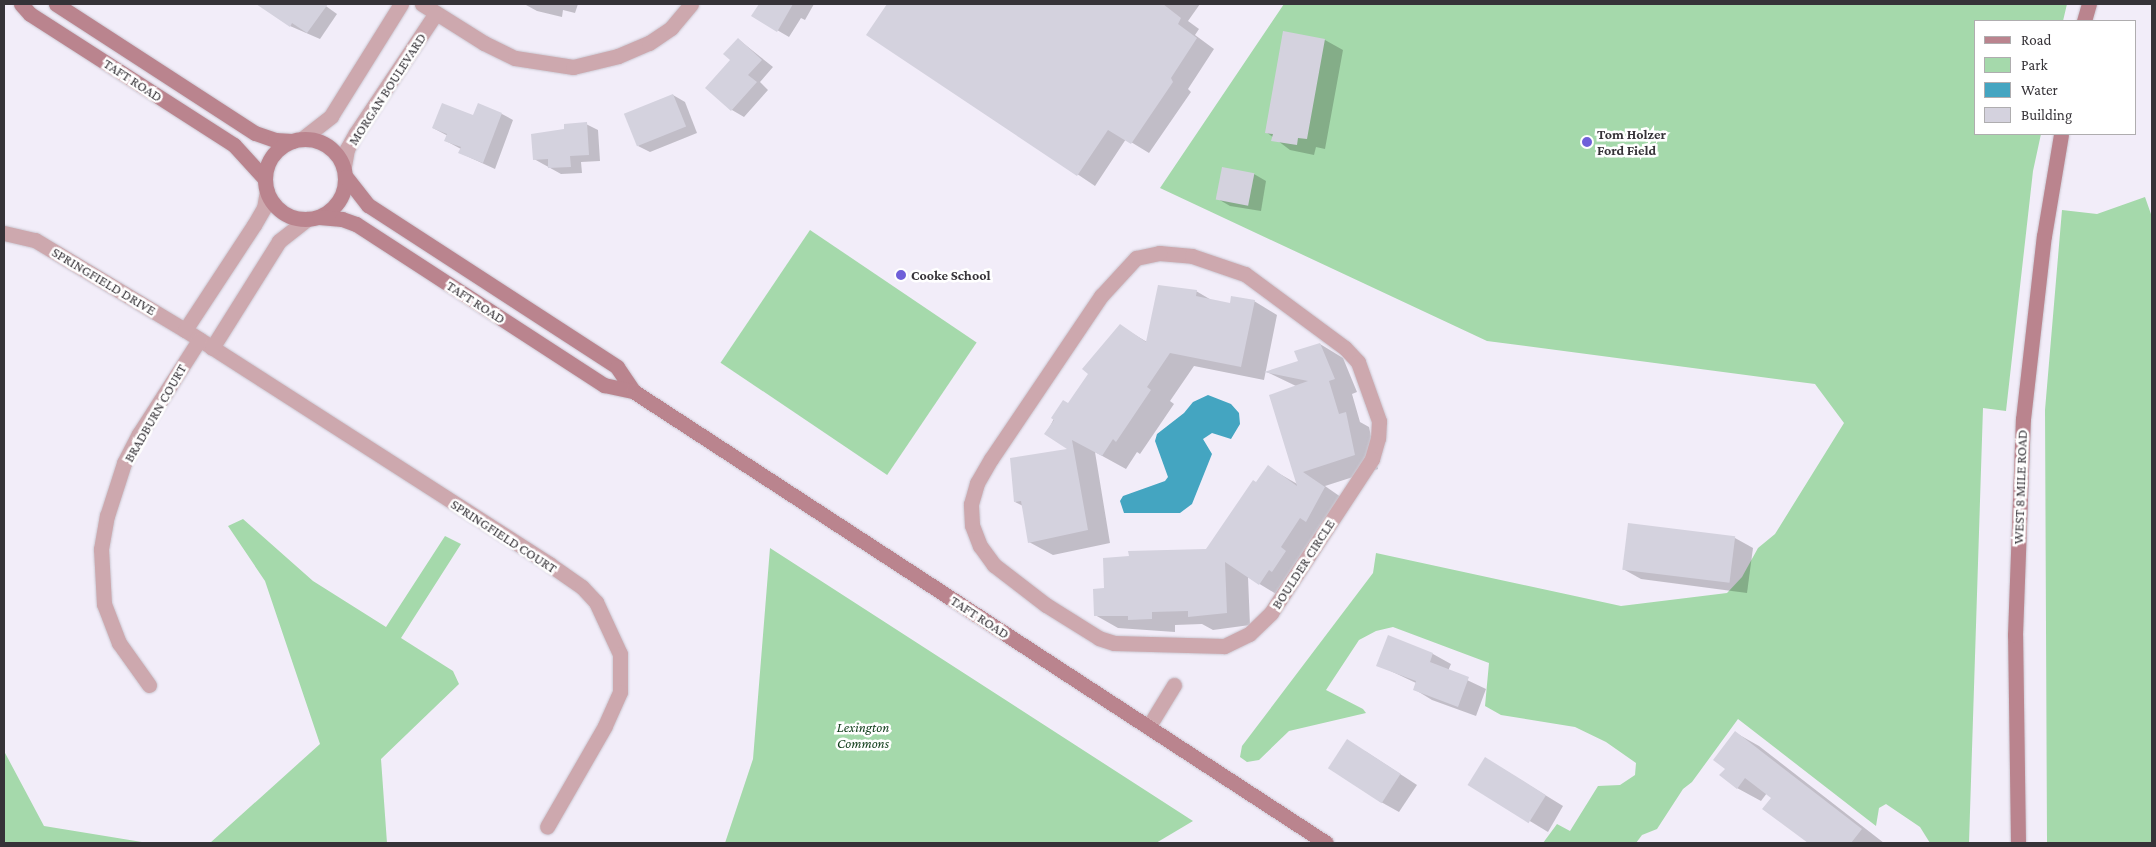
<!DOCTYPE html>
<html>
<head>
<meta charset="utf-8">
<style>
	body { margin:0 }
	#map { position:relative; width:2156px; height:847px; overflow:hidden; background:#f2edf9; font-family:"Crimson Pro",serif }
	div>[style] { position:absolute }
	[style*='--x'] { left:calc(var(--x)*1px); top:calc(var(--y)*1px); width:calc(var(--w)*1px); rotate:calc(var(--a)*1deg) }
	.green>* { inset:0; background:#a5d9ab; transform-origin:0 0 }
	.water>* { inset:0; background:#44a5c1 }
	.shadow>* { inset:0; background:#0003 }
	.building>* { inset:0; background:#d4d2de; transform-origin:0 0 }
	.roads { filter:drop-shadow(0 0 1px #ccc8d2) drop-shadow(0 0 1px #ccc8d2) }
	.street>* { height:15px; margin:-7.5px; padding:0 7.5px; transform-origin:7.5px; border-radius:7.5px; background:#cda8ae }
	.secondary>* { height:15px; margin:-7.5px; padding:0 7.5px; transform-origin:7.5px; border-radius:7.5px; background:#ba848e }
	.secondary>.ring { margin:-7.5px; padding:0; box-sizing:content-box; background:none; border:15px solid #ba848e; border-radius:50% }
	.dots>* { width:14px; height:14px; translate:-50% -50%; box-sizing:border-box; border:2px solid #fff; border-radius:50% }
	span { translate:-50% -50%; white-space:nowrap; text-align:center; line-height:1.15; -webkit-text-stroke:5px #fff; paint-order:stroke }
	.street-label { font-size:14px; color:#363338 }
	.poi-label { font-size:14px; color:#363338; font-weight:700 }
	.left { translate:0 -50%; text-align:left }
	.park-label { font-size:14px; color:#103d1a; font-style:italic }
	.frame { position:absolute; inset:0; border:5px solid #363338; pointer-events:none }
	.legend { position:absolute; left:1974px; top:20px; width:162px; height:115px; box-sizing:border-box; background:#fff; border:1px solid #afadaf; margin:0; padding:6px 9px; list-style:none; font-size:15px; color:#363338 }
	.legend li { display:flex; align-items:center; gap:10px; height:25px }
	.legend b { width:25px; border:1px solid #afadaf }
</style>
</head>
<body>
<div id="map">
	<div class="green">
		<div style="clip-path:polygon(1284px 4px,2067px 4px,2063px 21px,1975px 21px,1975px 134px,2041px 134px,2033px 171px,2006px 411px,1983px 408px,1969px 843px,1930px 843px,1920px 827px,1886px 804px,1879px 808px,1876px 826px,1738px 719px,1692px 782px,1683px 789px,1657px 829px,1642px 835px,1636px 843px,1543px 843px,1557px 824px,1570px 831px,1598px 786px,1620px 785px,1635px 775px,1636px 763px,1606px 742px,1575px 727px,1501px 715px,1485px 706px,1489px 663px,1393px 627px,1376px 631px,1359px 640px,1326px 690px,1363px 709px,1366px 713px,1289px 731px,1259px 760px,1247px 762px,1240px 757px,1242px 746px,1373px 573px,1376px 553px,1621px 606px,1727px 593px,1742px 577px,1758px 548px,1775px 534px,1844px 423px,1815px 384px,1487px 341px,1160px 188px)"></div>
		<div style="clip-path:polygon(2145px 197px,2152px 217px,2152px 843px,2047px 843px,2045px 410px,2062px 210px,2097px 214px)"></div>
		<div style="left:810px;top:230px;width:201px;height:160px;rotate:34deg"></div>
		<div style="clip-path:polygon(243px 519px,313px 581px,386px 627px,445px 536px,461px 544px,401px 638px,453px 671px,459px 684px,381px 759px,387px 843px,210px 843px,320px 744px,265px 581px,228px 526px)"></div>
		<div style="clip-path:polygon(770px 548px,1193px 821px,1156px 843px,725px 843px,753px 759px)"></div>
		<div style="clip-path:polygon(4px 751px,44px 826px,148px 843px,4px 843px)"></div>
	</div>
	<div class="water">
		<div style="clip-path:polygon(1208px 395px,1231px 404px,1239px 413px,1240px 424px,1231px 439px,1212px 433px,1203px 439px,1212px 454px,1192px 504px,1180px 513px,1124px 513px,1120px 501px,1123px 496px,1165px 481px,1168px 477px,1155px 441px,1157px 434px,1184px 413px,1193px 402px)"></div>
	</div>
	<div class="shadow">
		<div style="clip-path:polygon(262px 4px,323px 4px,337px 14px,320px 39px,290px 26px)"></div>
		<div style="clip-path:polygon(578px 4px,575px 13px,563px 10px,562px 17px,537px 11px,526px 5px)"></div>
		<div style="clip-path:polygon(760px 4px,814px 4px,805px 20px,801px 18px,789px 37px,753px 16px)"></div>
		<div style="clip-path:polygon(888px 4px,1200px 4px,1188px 21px,1199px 29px,1195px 35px,1214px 49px,1188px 89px,1191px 92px,1149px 153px,1126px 139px,1095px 186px,868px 34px)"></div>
		<div style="clip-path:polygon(1284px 33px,1325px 40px,1343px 50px,1325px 149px,1316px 147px,1314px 155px,1290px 150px,1266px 132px)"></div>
		<div style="clip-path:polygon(738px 39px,773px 67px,760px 82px,768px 90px,744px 117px,732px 110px,732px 60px)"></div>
		<div style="clip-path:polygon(673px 95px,685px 102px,697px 133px,650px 152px,638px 146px)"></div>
		<div style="clip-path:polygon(502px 114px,513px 120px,495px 169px,460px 153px,461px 149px,446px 141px,448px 136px,433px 128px)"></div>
		<div style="clip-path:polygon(586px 124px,598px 130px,600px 161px,581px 162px,582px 173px,561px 174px,534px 159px,566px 130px)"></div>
		<div style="clip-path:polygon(1223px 169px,1254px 174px,1266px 181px,1261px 211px,1230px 206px,1218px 199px)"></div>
		<div style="clip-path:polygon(1196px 291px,1213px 301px,1230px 304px,1254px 301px,1277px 315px,1264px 380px,1194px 366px,1170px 401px,1174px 404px,1140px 454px,1137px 452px,1126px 469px,1095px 452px,1110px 543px,1053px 555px,1029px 542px,1023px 506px,1015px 502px,1070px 450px,1046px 434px,1063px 401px,1069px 405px,1090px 373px,1084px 369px,1120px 326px,1147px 342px)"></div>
		<div style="clip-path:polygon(1320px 344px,1343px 358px,1357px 392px,1352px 394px,1360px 422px,1369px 427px,1378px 469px,1325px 486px,1348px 502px,1283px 598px,1248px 577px,1250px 625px,1213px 630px,1202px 624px,1175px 625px,1175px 632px,1118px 628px,1095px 615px,1105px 590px,1130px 558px,1206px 550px,1268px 467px,1299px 485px,1296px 386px,1267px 372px,1299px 362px)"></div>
		<div style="clip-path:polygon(1629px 524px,1735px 538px,1753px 548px,1747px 593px,1641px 579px,1623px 569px)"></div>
		<div style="clip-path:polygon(1388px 637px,1433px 654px,1451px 664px,1448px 671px,1486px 689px,1476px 716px,1432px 700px,1414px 689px,1416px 683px,1378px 665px)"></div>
		<div style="clip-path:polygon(1736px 733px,1759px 746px,1884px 843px,1810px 843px,1764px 808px,1772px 798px,1767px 793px,1761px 801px,1737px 788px,1726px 768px)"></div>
		<div style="clip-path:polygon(1365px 751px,1417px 785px,1399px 812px,1381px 802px)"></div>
		<div style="clip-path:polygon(1503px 769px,1563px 806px,1548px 832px,1470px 785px)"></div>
	</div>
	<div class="building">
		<div style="clip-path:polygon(256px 4px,328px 4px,307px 33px,292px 23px,290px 27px)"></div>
		<div style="clip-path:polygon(759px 4px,793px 4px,777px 32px,751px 16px)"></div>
		<div style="clip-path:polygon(887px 4px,1163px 4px,1181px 18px,1178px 24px,1197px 38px,1171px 78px,1173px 82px,1131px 144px,1108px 130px,1077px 176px,866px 35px)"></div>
		<div style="clip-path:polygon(1283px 31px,1325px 39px,1307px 139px,1298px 138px,1297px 145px,1271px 141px,1273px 134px,1265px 133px)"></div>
		<div style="clip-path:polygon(738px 38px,762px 60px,748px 75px,757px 82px,731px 111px,705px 88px,730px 60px,723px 54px)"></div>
		<div style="left:673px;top:94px;width:35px;height:53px;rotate:68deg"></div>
		<div style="clip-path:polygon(442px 103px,473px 115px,478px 103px,502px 113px,483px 163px,458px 153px,461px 147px,444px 141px,447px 134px,432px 128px)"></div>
		<div style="clip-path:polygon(587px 122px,589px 155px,570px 156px,571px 167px,548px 168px,548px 159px,533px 160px,531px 134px,564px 129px,564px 124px)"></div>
		<div style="left:1222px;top:167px;width:33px;height:33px;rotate:11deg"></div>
		<div style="clip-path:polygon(1158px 285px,1197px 290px,1196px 296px,1230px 303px,1231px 296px,1255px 300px,1241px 367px,1170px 353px,1147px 387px,1151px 390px,1116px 442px,1113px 439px,1102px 456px,1072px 440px,1088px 530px,1028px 543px,1021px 501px,1014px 502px,1010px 458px,1067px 449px,1044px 434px,1054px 420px,1051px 418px,1063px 400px,1068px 403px,1088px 374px,1082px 369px,1120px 324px,1146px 342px)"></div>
		<div style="clip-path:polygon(1320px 343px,1335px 379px,1329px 381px,1339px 414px,1346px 412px,1355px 455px,1303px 472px,1325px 487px,1306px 522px,1300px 518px,1281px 547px,1286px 551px,1272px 572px,1269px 570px,1259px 585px,1225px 562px,1227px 613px,1188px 617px,1188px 611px,1152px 612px,1152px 619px,1128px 620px,1128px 616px,1094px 616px,1093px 589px,1104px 588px,1103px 558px,1129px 556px,1128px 551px,1206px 549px,1253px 480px,1256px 482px,1268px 465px,1297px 486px,1269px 395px,1308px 381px,1264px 372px,1298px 361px,1294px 351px)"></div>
		<div style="left:1628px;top:523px;width:108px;height:47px;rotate:7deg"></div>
		<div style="clip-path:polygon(1388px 635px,1433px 653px,1430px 662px,1469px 677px,1458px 707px,1413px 690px,1416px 681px,1376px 666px)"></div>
		<div style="clip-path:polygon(1735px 731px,1862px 829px,1851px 843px,1808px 843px,1762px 809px,1771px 798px,1745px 778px,1737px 789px,1719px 775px,1725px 769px,1713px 760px)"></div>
		<div style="left:1347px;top:739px;width:64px;height:35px;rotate:33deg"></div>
		<div style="left:1485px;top:757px;width:72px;height:33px;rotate:32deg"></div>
	</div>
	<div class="roads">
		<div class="street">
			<div style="--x:422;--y:4;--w:73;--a:32.2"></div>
			<div style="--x:484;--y:43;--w:34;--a:26"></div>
			<div style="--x:515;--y:58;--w:59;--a:8.8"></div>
			<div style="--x:573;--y:67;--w:46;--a:-13.7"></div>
			<div style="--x:618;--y:56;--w:34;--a:-23"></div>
			<div style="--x:649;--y:43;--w:27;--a:-34"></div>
			<div style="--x:671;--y:28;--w:31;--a:-50"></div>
			<div style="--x:302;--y:139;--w:37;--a:-38"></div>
			<div style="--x:331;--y:116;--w:132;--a:-58"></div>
			<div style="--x:344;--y:166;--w:17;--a:-80"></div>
			<div style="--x:347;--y:149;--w:18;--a:-61"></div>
			<div style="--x:356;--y:133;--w:144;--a:-56.3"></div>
			<div style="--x:4;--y:233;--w:32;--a:13"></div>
			<div style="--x:35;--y:240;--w:175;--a:31"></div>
			<div style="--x:185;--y:330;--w:433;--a:32.7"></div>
			<div style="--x:549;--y:564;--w:40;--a:34.9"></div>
			<div style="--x:582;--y:587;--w:21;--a:47"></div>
			<div style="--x:596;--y:602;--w:57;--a:65.2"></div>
			<div style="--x:620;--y:654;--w:38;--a:90"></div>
			<div style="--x:620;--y:692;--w:37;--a:114"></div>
			<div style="--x:605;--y:726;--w:116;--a:119.9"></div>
			<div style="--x:1159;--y:253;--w:33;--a:5"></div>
			<div style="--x:1192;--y:256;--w:56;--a:18.8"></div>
			<div style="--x:1245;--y:274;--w:124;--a:36.5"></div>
			<div style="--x:1345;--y:348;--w:19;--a:47"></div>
			<div style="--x:1358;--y:362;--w:63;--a:70.4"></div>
			<div style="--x:1379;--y:421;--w:17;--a:93"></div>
			<div style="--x:1378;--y:438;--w:22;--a:106"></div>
			<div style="--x:1372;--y:459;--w:184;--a:123.3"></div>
			<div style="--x:1271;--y:613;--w:30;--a:136"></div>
			<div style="--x:1249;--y:634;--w:28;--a:154"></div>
			<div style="--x:1224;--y:646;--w:110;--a:-178.4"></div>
			<div style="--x:1114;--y:643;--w:16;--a:-162"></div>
			<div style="--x:1099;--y:638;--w:62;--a:-148.1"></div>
			<div style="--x:1046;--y:605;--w:66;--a:-142.4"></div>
			<div style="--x:994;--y:565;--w:24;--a:-126"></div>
			<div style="--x:980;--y:546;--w:22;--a:-111"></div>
			<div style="--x:972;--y:525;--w:21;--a:-93"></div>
			<div style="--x:971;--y:504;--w:22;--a:-74"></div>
			<div style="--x:977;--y:483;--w:28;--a:-60"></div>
			<div style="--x:991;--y:459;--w:197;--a:-56"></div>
			<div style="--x:1101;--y:296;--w:52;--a:-47.4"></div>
			<div style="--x:1136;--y:258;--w:24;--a:-12"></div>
			<div style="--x:185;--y:330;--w:126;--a:-56.7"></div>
			<div style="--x:254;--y:225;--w:20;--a:-60"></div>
			<div style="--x:264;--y:208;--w:17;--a:-80"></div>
			<div style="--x:212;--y:348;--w:126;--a:-57.9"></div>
			<div style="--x:279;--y:241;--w:36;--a:-38"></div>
			<div style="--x:149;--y:685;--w:52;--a:-125.5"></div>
			<div style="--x:119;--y:643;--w:42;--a:-111"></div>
			<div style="--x:104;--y:604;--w:55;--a:-93.1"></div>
			<div style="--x:101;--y:549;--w:34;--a:-80"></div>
			<div style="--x:107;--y:516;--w:56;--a:-72.2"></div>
			<div style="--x:124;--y:463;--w:33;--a:-63"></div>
			<div style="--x:139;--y:434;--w:112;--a:-57.4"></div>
			<div style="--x:1149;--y:726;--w:48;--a:-58.6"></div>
		</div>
		<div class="secondary">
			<div style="--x:21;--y:4;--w:13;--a:48"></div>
			<div style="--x:30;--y:14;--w:242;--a:32.7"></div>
			<div style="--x:234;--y:145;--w:46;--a:47.6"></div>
			<div style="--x:56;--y:4;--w:237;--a:33"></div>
			<div style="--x:255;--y:133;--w:21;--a:19"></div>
			<div style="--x:275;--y:140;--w:17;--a:3"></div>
			<div style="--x:2084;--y:21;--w:18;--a:-74"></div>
			<div class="ring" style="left:265px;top:139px;width:65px;height:65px"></div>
			<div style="--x:346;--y:177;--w:36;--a:52"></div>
			<div style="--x:368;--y:205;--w:297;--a:33"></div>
			<div style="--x:617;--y:367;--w:29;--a:56"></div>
			<div style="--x:319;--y:217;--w:23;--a:5"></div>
			<div style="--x:342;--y:219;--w:15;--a:20"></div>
			<div style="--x:356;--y:224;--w:296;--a:33"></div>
			<div style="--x:604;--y:385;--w:30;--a:12"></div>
			<div style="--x:633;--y:391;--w:827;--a:33.11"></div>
			<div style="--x:2018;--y:843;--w:208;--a:-90.8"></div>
			<div style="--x:2015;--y:635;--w:216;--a:-87.9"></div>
			<div style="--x:2023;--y:419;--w:184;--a:-83.5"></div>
			<div style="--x:2044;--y:236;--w:103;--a:-80.5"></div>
		</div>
	</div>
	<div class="dots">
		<div style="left:1587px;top:142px;background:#6f5fd9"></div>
		<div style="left:901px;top:275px;background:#6f5fd9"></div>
	</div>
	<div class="street-label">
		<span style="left:133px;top:80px;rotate:33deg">TAFT ROAD</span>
		<span style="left:387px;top:89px;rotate:-57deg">MORGAN BOULEVARD</span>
		<span style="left:104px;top:281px;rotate:31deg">SPRINGFIELD DRIVE</span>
		<span style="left:476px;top:302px;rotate:33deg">TAFT ROAD</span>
		<span style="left:155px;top:413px;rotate:-60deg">BRADBURN COURT</span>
		<span style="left:2020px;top:487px;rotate:-88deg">WEST 8 MILE ROAD</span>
		<span style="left:504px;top:536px;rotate:33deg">SPRINGFIELD COURT</span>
		<span style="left:1303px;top:564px;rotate:-57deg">BOULDER CIRCLE</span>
		<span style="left:980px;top:617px;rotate:33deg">TAFT ROAD</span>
	</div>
	<div class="poi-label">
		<span class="left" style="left:1597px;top:142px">Tom Holzer<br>Ford Field</span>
		<span class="left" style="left:911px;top:275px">Cooke School</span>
	</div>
	<div class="park-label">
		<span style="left:863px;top:735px">Lexington<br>Commons</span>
	</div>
	<div class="frame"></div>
	<ul class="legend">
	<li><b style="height:6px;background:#ba848e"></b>Road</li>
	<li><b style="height:14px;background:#a5d9ab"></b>Park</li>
	<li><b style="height:14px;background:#44a5c1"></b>Water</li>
	<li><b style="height:14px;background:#d4d2de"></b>Building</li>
	</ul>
</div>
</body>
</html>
